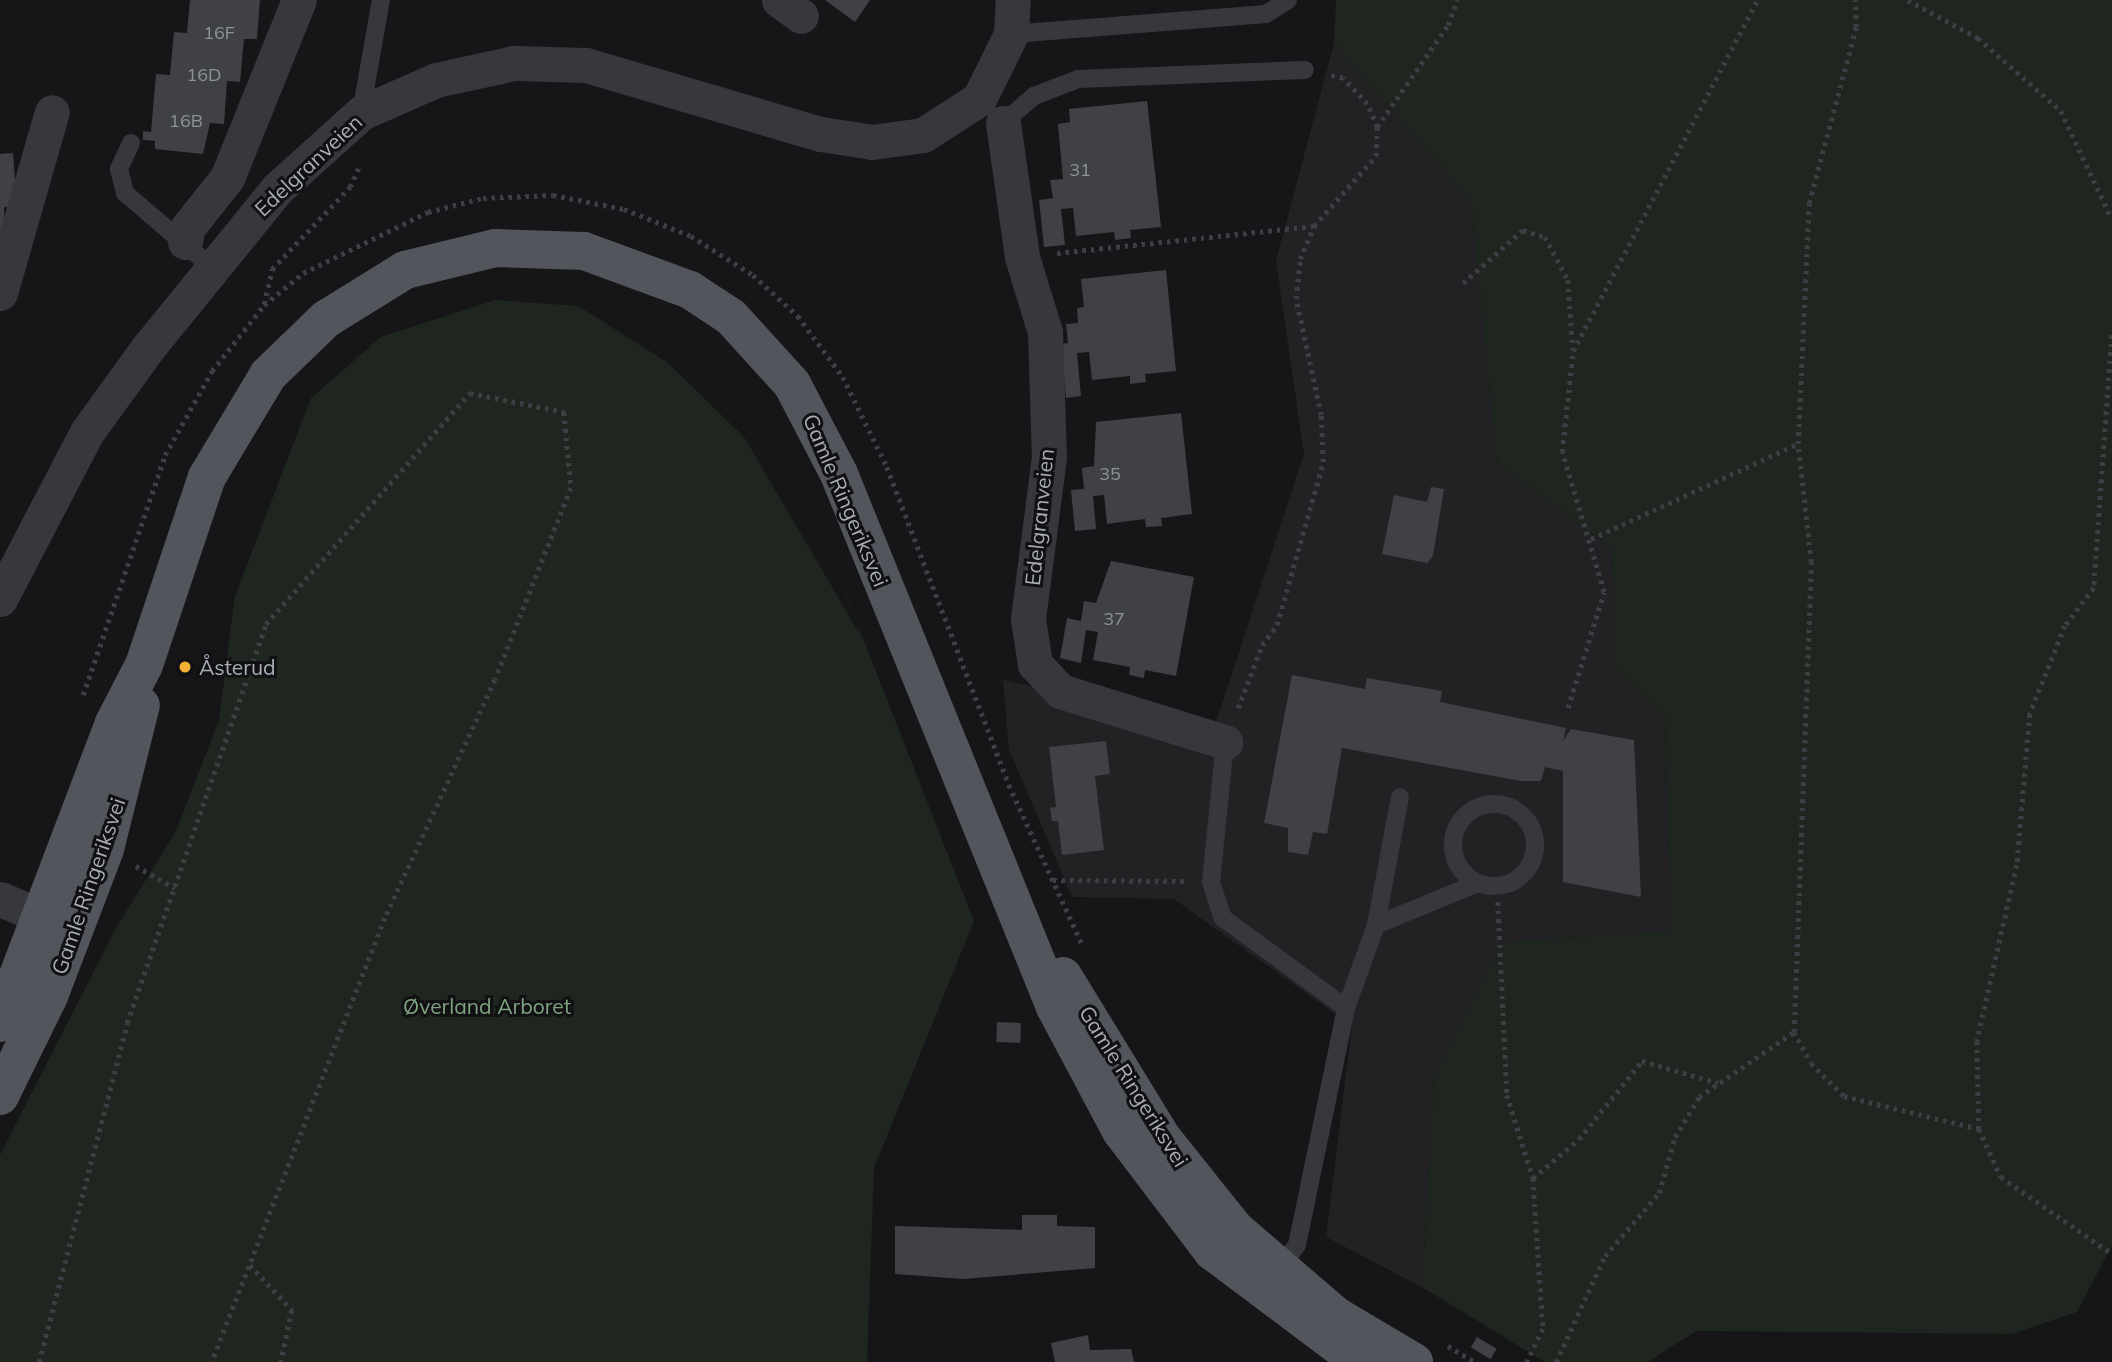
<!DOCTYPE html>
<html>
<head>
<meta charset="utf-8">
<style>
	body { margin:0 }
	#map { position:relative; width:2112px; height:1362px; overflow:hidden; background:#161618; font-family:Mulish,sans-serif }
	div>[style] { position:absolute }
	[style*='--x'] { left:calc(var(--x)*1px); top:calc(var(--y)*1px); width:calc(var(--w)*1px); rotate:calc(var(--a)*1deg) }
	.built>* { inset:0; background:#222225 }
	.green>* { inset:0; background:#1e261f }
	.building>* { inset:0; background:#404145; transform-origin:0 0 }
	.path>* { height:4.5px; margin-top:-2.25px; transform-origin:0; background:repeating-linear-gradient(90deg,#3d3f44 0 3.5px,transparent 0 8.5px) }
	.service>* { height:18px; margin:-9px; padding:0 9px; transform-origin:9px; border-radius:9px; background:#37383d }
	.service>.ring { margin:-9px; padding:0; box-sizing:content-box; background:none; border:18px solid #37383d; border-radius:50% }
	.minor>* { height:35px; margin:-17.5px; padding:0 17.5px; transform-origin:17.5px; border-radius:17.5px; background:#37383d }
	.primary>* { height:38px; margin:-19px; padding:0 19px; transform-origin:19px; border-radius:19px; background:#53555c }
	.dots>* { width:19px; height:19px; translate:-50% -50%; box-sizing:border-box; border:4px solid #111113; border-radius:50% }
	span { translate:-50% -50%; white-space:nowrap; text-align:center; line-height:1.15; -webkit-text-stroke:6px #111113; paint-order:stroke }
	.number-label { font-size:18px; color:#8e929b }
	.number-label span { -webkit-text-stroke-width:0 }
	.street-label { font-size:21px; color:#a8adb8 }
	.poi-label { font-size:21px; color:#a8adb8 }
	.left { translate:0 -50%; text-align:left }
	.park-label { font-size:21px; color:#7fa381 }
</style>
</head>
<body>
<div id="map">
	<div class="built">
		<div style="clip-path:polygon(1334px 43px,1471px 201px,1497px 463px,1612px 548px,1616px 667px,1665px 716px,1671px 931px,1502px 942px,1434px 1078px,1422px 1287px,1326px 1237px,1352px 1026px,1174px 899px,1072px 897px,1009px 750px,1003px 680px,1215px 725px,1304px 454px,1276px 261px)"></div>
	</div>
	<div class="green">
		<div style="clip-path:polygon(1336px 0,2112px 0,2112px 1245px,2077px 1312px,2012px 1334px,1696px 1331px,1648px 1362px,1545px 1362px,1422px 1287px,1434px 1078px,1502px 942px,1671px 931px,1665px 716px,1616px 667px,1612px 548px,1497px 463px,1471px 201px,1334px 43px)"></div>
		<div style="clip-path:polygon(495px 300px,578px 306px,667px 362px,744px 437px,862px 638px,807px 496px,974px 921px,874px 1168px,867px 1362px,0 1362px,0 1155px,116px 928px,176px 831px,219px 720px,235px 596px,311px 398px,381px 337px)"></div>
	</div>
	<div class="building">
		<div style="clip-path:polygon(190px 0,260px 0,257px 39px,244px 39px,240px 82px,227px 81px,224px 124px,210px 123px,203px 154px,155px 149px,155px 141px,143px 140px,143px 131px,151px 132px,156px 74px,170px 75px,174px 32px,187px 33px)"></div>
		<div style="clip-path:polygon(825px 0,870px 0,855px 22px)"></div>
		<div style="clip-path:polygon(1147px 101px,1161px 227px,1130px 230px,1131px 238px,1115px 240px,1114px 232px,1076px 236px,1073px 208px,1061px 209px,1065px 245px,1044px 247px,1039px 200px,1053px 198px,1050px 180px,1063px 179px,1058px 124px,1070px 122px,1069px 109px)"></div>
		<div style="clip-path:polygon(13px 153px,17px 207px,4px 207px,5px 251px,0 251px,0 154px)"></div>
		<div style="clip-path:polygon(1166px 270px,1176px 371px,1145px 374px,1146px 382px,1130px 384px,1130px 376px,1092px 380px,1089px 352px,1077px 353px,1081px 396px,1066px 398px,1061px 344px,1068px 343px,1066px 324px,1078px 323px,1077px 308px,1084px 307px,1081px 279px)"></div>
		<div style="clip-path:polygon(1181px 413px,1192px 514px,1161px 518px,1162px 526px,1146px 527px,1145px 519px,1107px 524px,1104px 495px,1093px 496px,1096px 529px,1075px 531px,1071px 490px,1084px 489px,1082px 468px,1094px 466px,1096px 422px)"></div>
		<div style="clip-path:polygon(1431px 487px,1444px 489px,1433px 556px,1427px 563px,1382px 554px,1394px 495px,1427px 502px)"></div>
		<div style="clip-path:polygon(1111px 561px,1194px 577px,1176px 676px,1145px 670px,1144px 678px,1129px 675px,1130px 667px,1093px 660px,1098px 632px,1086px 630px,1081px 663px,1060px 658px,1067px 618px,1081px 621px,1084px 601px,1096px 603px)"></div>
		<div style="clip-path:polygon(1292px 675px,1365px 689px,1367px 678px,1442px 691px,1440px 702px,1566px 728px,1563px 741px,1571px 729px,1634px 740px,1641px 897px,1563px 882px,1563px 771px,1545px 767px,1541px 781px,1521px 781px,1342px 748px,1327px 834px,1313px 832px,1308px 855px,1288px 852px,1288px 828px,1264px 823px)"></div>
		<div style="clip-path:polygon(1106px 741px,1110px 774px,1095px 776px,1104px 850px,1062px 855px,1058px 821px,1052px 821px,1050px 808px,1056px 807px,1049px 747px)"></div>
		<div style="left:997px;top:1022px;width:24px;height:20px;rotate:2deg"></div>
		<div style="clip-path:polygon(1022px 1215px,1057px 1215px,1057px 1226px,1095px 1227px,1095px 1268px,963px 1279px,895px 1274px,895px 1226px,1022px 1230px)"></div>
		<div style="clip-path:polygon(1088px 1335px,1090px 1350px,1131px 1349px,1134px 1362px,1055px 1362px,1051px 1343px)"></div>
		<div style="left:1477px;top:1337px;width:23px;height:12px;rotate:31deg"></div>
	</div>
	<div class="path">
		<div style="--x:1908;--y:0;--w:80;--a:28.5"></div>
		<div style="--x:1978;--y:38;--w:111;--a:41.3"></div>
		<div style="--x:2061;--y:111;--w:119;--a:64.7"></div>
		<div style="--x:1377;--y:127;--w:124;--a:-55.2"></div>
		<div style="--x:1448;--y:25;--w:27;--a:-70"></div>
		<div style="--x:1057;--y:253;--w:257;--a:-6"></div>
		<div style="--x:1463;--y:283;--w:80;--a:-41.5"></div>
		<div style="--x:1523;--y:230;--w:23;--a:18"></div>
		<div style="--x:1545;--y:237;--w:49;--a:61.9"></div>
		<div style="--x:1568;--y:280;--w:70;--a:85.9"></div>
		<div style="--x:264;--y:304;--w:36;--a:-77"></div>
		<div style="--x:272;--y:269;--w:113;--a:-46.4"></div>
		<div style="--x:350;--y:187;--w:24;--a:-66"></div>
		<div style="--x:2112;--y:335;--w:254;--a:94.1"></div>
		<div style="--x:2094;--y:588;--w:48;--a:127.3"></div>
		<div style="--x:2065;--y:626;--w:95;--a:111.7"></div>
		<div style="--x:2030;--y:714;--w:152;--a:94.9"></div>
		<div style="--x:2017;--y:865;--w:180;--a:102.8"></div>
		<div style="--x:1977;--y:1041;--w:88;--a:88.7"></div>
		<div style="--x:1979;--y:1129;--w:53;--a:65.4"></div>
		<div style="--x:2001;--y:1177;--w:135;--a:34.7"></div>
		<div style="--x:1591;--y:539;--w:228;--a:-24.7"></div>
		<div style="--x:83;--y:695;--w:254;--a:-71.1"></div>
		<div style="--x:165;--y:455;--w:96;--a:-60.8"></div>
		<div style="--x:212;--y:371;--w:84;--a:-51.8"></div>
		<div style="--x:264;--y:305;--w:50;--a:-39.4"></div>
		<div style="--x:303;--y:273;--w:139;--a:-26"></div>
		<div style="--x:428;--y:212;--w:57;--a:-14.3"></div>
		<div style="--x:483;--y:198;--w:70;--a:-2.5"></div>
		<div style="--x:553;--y:195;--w:72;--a:11.2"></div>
		<div style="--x:624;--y:209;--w:72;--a:21.9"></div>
		<div style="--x:691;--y:236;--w:73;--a:32.2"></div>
		<div style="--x:753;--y:275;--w:61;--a:42.3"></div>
		<div style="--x:798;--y:316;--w:76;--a:53.6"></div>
		<div style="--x:843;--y:377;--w:100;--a:63.9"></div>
		<div style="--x:887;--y:467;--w:341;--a:69"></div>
		<div style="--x:1009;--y:785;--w:175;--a:65.3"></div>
		<div style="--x:1238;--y:708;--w:67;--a:-69.1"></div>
		<div style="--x:1262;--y:645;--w:25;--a:-53"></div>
		<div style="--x:1277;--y:625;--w:169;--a:-74.2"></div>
		<div style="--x:1323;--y:462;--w:47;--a:-92.4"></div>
		<div style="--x:1321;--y:415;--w:119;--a:-102.2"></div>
		<div style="--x:1296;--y:299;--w:40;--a:-84.3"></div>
		<div style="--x:1300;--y:259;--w:36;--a:-67"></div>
		<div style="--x:1314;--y:226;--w:94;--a:-48.5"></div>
		<div style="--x:1376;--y:156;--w:29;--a:-88"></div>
		<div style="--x:1377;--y:127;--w:25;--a:-113"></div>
		<div style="--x:1367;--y:104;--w:35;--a:-133"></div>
		<div style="--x:1343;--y:78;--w:14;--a:-168"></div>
		<div style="--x:1568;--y:708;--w:121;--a:-72.8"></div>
		<div style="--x:1604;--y:592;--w:146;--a:-106.7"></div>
		<div style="--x:1562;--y:452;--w:102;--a:-83.8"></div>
		<div style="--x:1573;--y:351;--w:396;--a:-62.3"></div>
		<div style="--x:136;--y:866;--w:45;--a:29.4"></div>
		<div style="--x:1053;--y:880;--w:133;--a:0.4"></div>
		<div style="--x:1498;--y:902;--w:193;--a:87.3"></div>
		<div style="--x:1507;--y:1095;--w:87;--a:72.6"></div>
		<div style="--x:1533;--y:1178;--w:151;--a:86.2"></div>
		<div style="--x:1543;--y:1329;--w:37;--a:116"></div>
		<div style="--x:1794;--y:1032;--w:35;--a:61"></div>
		<div style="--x:1811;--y:1063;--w:47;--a:45"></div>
		<div style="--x:1844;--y:1096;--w:139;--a:13.7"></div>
		<div style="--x:1533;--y:1178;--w:60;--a:-40.3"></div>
		<div style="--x:1579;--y:1139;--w:100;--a:-51.1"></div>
		<div style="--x:1642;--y:1061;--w:79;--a:16.1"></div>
		<div style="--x:250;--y:1265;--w:62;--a:47"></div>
		<div style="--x:292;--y:1310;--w:53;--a:101.9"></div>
		<div style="--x:1448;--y:1346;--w:31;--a:31"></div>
		<div style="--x:39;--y:1362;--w:350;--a:-75.4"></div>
		<div style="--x:127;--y:1023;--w:423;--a:-70.8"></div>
		<div style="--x:266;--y:624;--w:308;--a:-48.6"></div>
		<div style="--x:470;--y:393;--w:96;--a:11.4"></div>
		<div style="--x:564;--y:412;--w:76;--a:84.7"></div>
		<div style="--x:571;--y:488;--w:206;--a:111.6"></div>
		<div style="--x:495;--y:680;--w:262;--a:114.8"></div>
		<div style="--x:385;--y:918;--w:477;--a:111.3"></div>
		<div style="--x:1556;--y:1362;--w:117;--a:-65.2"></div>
		<div style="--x:1605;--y:1256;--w:83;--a:-49.4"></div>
		<div style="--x:1659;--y:1193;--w:58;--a:-74.1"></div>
		<div style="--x:1675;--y:1137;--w:47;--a:-59"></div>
		<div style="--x:1699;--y:1097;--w:115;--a:-34.4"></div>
		<div style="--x:1794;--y:1032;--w:470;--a:-87.9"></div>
		<div style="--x:1811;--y:562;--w:119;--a:-96.3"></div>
		<div style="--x:1798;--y:444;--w:241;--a:-87.4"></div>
		<div style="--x:1809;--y:203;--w:182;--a:-75"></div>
		<div style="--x:1856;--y:27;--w:27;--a:-92"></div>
	</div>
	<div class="service">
		<div style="--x:1011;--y:34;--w:256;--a:-4.5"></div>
		<div style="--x:1266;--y:14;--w:26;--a:-32"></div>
		<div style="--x:361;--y:113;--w:115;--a:-80"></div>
		<div style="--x:998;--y:119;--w:6;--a:39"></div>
		<div style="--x:1003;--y:123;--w:41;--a:-41.1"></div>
		<div style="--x:1034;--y:96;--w:47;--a:-21.1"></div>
		<div style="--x:1078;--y:79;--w:227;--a:-2.3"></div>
		<div style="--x:131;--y:143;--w:29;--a:115"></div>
		<div style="--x:119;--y:169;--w:25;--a:76"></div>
		<div style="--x:125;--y:193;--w:111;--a:40.6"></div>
		<div style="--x:1225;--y:742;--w:141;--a:95.7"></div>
		<div style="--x:1211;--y:882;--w:38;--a:72"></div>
		<div style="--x:1223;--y:918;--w:152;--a:36.2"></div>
		<div class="ring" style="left:1453px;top:804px;width:64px;height:64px"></div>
		<div style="--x:1376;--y:925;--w:110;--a:-22.4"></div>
		<div style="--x:1278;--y:1271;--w:32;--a:-54"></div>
		<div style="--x:1297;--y:1245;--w:242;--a:-78.3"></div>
		<div style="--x:1346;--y:1008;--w:88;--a:-70.1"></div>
		<div style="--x:1376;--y:925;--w:130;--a:-79.4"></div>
	</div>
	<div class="minor">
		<div style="--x:779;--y:0;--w:27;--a:36"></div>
		<div style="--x:1003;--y:123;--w:135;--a:81.9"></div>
		<div style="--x:1022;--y:257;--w:78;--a:73"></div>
		<div style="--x:1045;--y:332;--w:125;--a:88.2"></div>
		<div style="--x:1049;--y:457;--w:163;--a:97.4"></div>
		<div style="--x:1028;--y:619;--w:46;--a:81.2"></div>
		<div style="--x:1035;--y:664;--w:37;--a:47"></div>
		<div style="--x:1060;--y:691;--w:173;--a:17.2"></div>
		<div style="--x:185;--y:242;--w:15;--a:-79"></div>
		<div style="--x:188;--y:227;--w:63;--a:-51.5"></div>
		<div style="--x:227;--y:178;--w:192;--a:-68"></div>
		<div style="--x:0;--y:293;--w:188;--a:-74"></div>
		<div style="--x:0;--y:599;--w:188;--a:-62.5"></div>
		<div style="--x:87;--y:432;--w:102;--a:-54.1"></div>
		<div style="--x:147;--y:349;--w:208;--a:-50.9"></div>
		<div style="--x:278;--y:188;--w:112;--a:-42.1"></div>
		<div style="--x:361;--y:113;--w:82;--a:-23.7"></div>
		<div style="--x:436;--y:80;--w:80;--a:-12.3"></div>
		<div style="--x:514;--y:63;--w:72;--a:1.6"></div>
		<div style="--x:586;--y:65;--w:245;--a:16.4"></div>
		<div style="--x:821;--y:134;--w:52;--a:8.9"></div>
		<div style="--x:872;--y:142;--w:51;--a:-7.8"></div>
		<div style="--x:923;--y:135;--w:67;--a:-32.7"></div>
		<div style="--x:979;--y:99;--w:72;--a:-63.8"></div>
		<div style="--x:1011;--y:34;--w:34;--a:-87"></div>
		<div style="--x:0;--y:899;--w:70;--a:22.6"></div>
	</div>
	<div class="primary">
		<div style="--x:1063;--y:976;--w:191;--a:58.5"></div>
		<div style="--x:1163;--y:1139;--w:117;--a:51.3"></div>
		<div style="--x:1236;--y:1230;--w:130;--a:40.6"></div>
		<div style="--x:1335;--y:1315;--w:92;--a:30.7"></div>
		<div style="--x:0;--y:1023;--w:321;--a:-69.2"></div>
		<div style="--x:114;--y:723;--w:65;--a:-62.7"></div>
		<div style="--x:144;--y:665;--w:198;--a:-71.5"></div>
		<div style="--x:207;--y:477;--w:119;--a:-59.1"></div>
		<div style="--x:268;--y:375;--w:81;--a:-44"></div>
		<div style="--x:326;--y:319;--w:93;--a:-31.8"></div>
		<div style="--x:405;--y:270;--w:93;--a:-13.7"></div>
		<div style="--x:495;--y:248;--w:89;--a:1.9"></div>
		<div style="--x:584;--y:251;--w:113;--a:20.2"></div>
		<div style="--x:690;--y:290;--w:49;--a:33.4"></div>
		<div style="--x:731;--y:317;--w:91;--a:47.7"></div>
		<div style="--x:792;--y:384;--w:102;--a:62.4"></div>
		<div style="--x:839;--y:474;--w:575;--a:67.94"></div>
		<div style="--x:1055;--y:1007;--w:140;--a:62"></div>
		<div style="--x:1121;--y:1131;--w:151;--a:52.8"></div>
		<div style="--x:1212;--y:1251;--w:185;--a:36.9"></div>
		<div style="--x:0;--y:1096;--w:111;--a:-63.9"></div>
		<div style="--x:49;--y:996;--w:157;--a:-69.1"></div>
		<div style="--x:105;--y:849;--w:148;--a:-76"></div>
	</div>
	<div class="dots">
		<div style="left:185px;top:667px;background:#f2b134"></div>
	</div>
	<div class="number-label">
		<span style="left:219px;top:33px">16F</span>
		<span style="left:204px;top:75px">16D</span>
		<span style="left:186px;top:121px">16B</span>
		<span style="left:1080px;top:170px">31</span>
		<span style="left:1110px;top:474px">35</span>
		<span style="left:1114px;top:619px">37</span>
	</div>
	<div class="street-label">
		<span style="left:308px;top:165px;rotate:-43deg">Edelgranveien</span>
		<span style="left:846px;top:500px;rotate:67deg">Gamle Ringeriksvei</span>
		<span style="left:1039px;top:517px;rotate:-84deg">Edelgranveien</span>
		<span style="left:88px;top:886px;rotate:-71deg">Gamle Ringeriksvei</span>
		<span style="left:1134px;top:1086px;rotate:58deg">Gamle Ringeriksvei</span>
	</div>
	<div class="poi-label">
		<span class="left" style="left:199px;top:667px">Åsterud</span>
	</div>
	<div class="park-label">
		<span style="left:487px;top:1006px">Øverland Arboret</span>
	</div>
</div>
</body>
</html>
